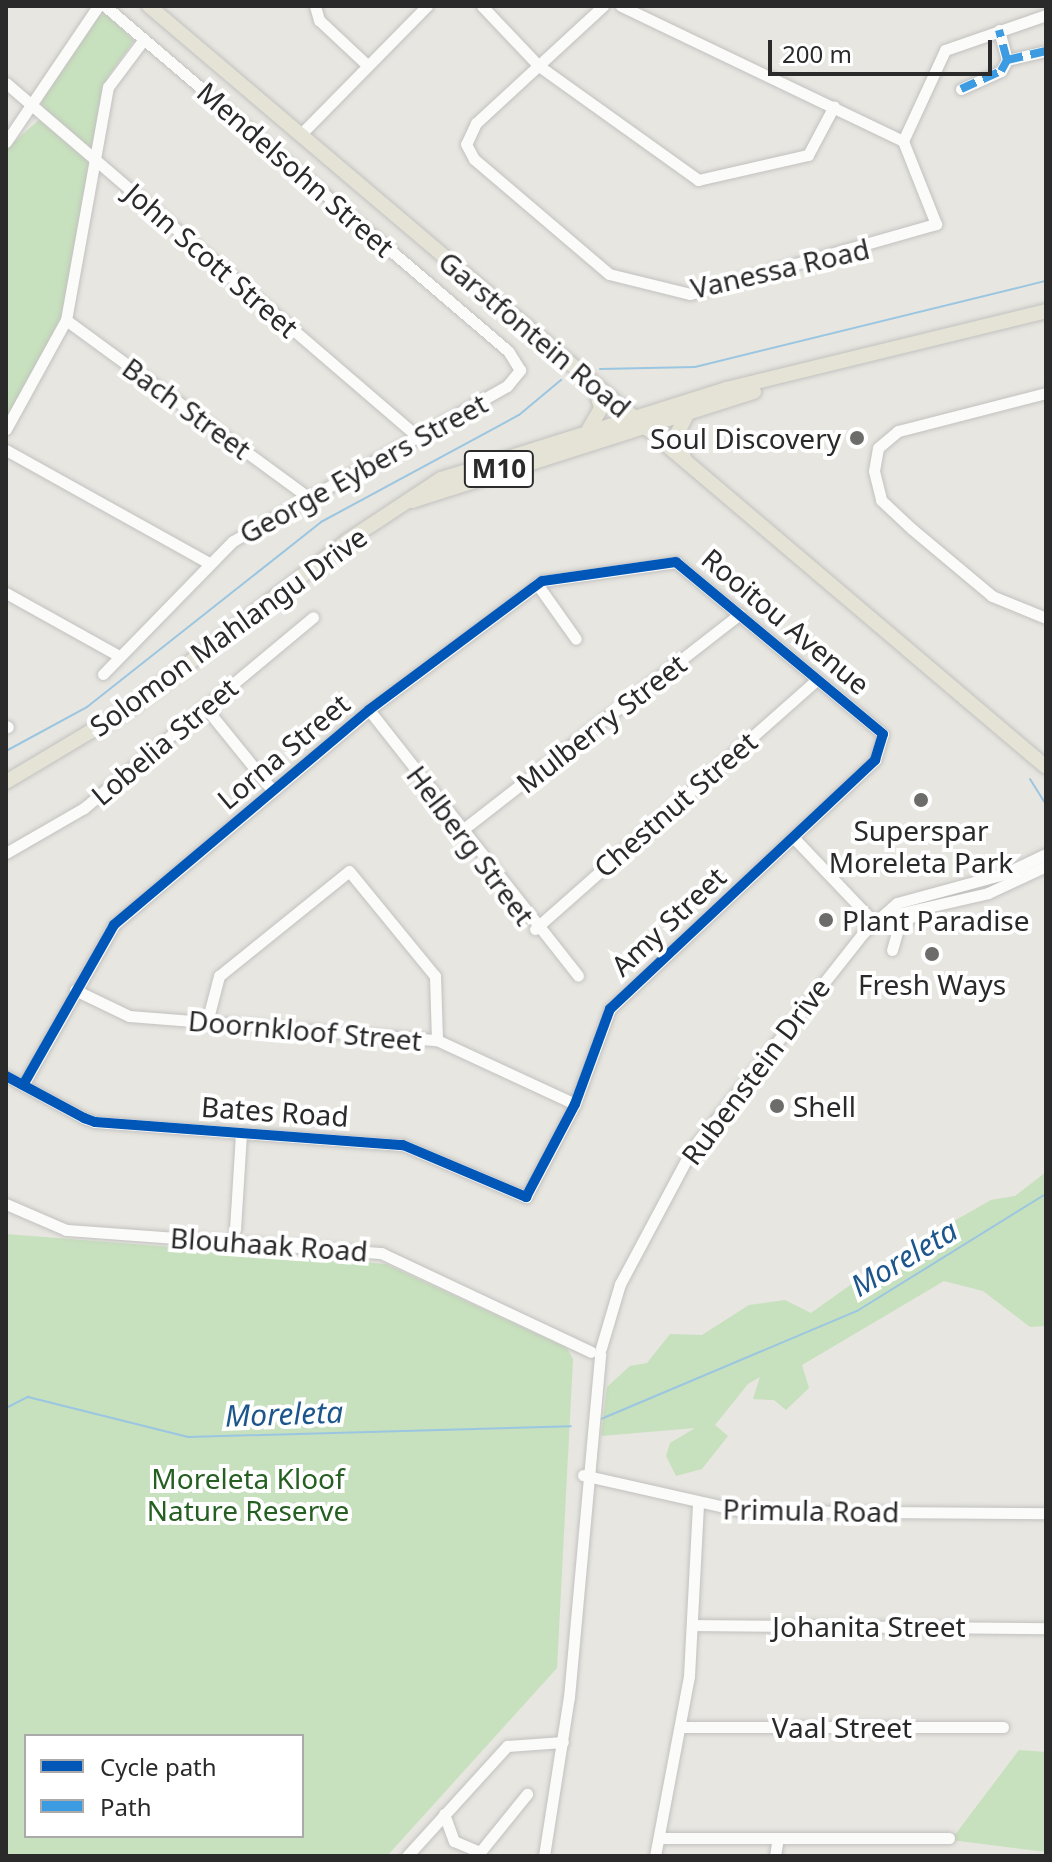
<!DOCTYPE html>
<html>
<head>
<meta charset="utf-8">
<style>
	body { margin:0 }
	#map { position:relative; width:1052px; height:1862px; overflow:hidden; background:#e7e6e0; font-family:"Noto Sans",sans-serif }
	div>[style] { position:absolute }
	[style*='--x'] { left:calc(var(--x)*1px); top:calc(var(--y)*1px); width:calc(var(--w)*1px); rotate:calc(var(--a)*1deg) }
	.green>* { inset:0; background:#c7e0bd }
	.stream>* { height:2px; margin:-1px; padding:0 1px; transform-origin:1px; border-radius:1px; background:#9bc6e1 }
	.roads { filter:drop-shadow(0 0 2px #c2c1c0) drop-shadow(0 0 2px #c2c1c0) }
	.minor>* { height:11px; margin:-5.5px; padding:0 5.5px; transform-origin:5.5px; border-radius:5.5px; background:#fbfbfa }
	.major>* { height:14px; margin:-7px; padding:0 7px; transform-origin:7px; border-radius:7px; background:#e4e3d5 }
	.quiet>* { height:8px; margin-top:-4px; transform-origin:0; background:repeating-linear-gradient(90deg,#3d9ce1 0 16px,transparent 0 24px) }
	.cycleway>* { height:10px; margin:-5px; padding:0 5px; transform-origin:5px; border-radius:5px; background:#0057b8 }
	.dots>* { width:22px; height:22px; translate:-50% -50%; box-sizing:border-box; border:4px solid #fff; border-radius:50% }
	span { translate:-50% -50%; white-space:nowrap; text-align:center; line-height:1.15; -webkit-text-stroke:8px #fff; paint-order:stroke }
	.shield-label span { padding:2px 6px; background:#fff; border:2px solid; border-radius:6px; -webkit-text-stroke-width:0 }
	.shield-label { font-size:26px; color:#2a2a2a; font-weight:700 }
	.street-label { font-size:28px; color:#2a2a2a }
	.poi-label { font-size:28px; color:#2a2a2a }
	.right { translate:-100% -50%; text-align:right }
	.left { translate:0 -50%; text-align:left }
	.park-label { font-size:28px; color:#265f22 }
	.water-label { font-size:30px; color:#1c568c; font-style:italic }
	.frame { position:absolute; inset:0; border:8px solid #2a2a2a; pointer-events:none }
	.legend { position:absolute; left:24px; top:1734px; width:280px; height:104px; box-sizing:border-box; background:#fff; border:2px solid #aaa; margin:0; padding:10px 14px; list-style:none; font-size:24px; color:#2a2a2a }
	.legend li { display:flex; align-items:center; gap:16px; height:40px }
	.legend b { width:40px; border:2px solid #aaa }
	.scale { position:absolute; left:768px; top:40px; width:224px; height:36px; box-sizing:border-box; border:4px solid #2a2a2a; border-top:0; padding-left:10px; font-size:24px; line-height:28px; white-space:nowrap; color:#2a2a2a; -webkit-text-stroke:6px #fff; paint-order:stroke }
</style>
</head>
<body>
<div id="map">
	<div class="green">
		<div style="clip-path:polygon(107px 14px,134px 41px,107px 78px,93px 146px,87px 147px,44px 111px,41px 99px,96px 15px)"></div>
		<div style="clip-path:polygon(39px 120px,90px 162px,66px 309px,6px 419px,6px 149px)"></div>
		<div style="clip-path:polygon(1046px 1172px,1046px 1326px,1030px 1327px,983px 1291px,944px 1281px,802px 1365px,809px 1388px,786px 1410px,774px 1400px,753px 1399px,760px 1377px,748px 1384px,715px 1425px,728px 1436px,702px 1469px,676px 1476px,666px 1456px,670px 1443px,695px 1428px,601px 1436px,607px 1387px,630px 1366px,647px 1363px,670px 1334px,702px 1335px,749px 1305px,785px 1300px,811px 1313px,884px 1261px,991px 1200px,1015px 1196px)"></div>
		<div style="clip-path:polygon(evenodd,6px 1234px,386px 1264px,567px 1348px,573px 1359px,557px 1668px,387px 1856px,6px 1856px,6px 1234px,302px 1736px,302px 1836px,26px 1836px,26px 1736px,302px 1736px)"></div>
		<div style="clip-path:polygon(1019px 1750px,1046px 1752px,1046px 1852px,951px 1840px)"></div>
	</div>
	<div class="stream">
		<div style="--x:600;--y:369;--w:95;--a:-1.2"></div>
		<div style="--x:695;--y:367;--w:361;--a:-13.8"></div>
		<div style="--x:6;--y:751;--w:92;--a:-28.5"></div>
		<div style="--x:87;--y:707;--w:298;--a:-38.3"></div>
		<div style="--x:321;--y:522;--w:225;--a:-28.4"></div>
		<div style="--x:519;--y:415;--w:55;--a:-39.8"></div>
		<div style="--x:1030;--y:779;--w:31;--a:58"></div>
		<div style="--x:6;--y:1408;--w:25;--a:-27"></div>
		<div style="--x:28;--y:1397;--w:165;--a:14"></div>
		<div style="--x:188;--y:1437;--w:383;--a:-1.6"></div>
		<div style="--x:601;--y:1419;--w:278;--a:-22.9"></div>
		<div style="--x:857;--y:1311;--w:222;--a:-31.8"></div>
	</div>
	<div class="roads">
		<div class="minor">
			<div style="--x:315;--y:6;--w:15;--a:74"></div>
			<div style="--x:319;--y:20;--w:64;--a:43.1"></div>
			<div style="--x:482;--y:6;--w:83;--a:46.5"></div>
			<div style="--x:539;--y:66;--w:196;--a:35.6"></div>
			<div style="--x:698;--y:180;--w:113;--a:-12.8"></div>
			<div style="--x:808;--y:155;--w:55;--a:-62"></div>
			<div style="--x:603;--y:6;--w:173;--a:137.3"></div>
			<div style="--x:476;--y:123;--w:23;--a:115"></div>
			<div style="--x:466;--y:144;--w:17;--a:62"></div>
			<div style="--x:474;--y:159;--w:177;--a:40.4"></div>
			<div style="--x:609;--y:274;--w:83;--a:13.9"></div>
			<div style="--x:690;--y:294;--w:256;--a:-15.9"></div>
			<div style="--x:936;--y:224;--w:89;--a:-111.7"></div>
			<div style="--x:903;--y:141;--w:313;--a:-154.4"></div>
			<div style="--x:1007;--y:60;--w:40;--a:-13"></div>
			<div style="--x:6;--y:83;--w:543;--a:40.67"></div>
			<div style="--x:961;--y:89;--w:44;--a:-24.2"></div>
			<div style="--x:1001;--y:71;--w:13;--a:-61"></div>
			<div style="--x:1007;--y:60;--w:31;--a:-105"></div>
			<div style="--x:302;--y:133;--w:178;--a:-45.5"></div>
			<div style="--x:903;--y:141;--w:100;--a:-65.2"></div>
			<div style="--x:945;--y:50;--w:107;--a:-19.1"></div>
			<div style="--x:6;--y:142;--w:164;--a:-55.9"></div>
			<div style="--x:66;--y:320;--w:300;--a:36.2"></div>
			<div style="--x:1046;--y:393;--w:153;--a:165.6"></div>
			<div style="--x:898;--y:431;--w:26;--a:140"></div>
			<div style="--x:878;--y:448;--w:23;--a:100"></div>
			<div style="--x:874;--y:471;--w:30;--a:76"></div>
			<div style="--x:881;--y:500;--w:42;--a:43.1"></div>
			<div style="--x:912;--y:529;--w:104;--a:39.9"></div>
			<div style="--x:992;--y:596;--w:58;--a:22.2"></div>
			<div style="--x:6;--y:429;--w:124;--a:-61.2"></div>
			<div style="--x:66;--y:320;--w:237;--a:-79.8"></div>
			<div style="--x:108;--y:87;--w:60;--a:-53.1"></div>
			<div style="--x:6;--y:450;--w:232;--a:29.1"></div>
			<div style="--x:537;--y:584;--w:67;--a:54.7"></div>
			<div style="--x:6;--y:593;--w:129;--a:29.1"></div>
			<div style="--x:103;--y:674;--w:186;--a:-45.7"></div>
			<div style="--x:233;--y:541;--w:315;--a:-29.5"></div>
			<div style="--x:507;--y:386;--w:21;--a:-51"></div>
			<div style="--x:520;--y:370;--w:22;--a:-122"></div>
			<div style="--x:508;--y:351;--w:531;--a:-139.43"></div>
			<div style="--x:205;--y:707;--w:108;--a:51"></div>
			<div style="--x:369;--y:710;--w:338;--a:51.8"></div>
			<div style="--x:6;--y:726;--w:2;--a:27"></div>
			<div style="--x:461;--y:831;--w:353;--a:-37.9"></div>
			<div style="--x:793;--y:837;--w:117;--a:46.4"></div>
			<div style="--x:6;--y:853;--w:90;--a:-30"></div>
			<div style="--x:84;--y:808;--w:298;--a:-39.8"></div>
			<div style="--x:880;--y:918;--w:111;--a:-13"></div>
			<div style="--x:988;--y:893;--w:64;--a:-25"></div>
			<div style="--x:535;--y:929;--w:375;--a:-41.5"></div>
			<div style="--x:892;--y:950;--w:25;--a:-74"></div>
			<div style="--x:899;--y:926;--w:21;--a:-37"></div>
			<div style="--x:75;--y:990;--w:60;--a:25.7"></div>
			<div style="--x:129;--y:1016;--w:309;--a:4.5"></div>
			<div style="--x:437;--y:1040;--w:152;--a:24.9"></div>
			<div style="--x:207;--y:1022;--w:48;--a:-75.4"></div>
			<div style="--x:219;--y:976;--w:167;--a:-38.9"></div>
			<div style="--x:349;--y:871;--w:136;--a:50.7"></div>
			<div style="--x:435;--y:976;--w:64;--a:88.2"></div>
			<div style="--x:6;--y:1076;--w:89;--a:28.3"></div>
			<div style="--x:84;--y:1118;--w:12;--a:20"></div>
			<div style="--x:95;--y:1122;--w:309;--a:4.3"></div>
			<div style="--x:403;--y:1145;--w:134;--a:22.9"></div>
			<div style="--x:526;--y:1197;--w:105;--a:-62.2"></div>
			<div style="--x:575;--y:1104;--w:101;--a:-69.8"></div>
			<div style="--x:610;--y:1009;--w:364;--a:-43.2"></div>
			<div style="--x:875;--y:760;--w:27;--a:-73"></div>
			<div style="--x:883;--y:734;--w:269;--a:-140.3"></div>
			<div style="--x:676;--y:562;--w:135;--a:171.9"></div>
			<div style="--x:542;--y:581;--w:216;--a:143.3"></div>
			<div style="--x:369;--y:710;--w:334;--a:139.9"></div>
			<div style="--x:114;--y:925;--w:184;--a:119.6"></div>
			<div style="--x:6;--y:1204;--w:65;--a:23.4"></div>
			<div style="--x:66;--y:1230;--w:316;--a:4.2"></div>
			<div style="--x:381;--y:1253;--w:232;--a:25.2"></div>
			<div style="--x:235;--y:1229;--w:96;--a:-86.4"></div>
			<div style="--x:601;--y:1348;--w:67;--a:-73.5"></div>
			<div style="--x:620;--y:1284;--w:151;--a:-61.9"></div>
			<div style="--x:691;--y:1151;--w:278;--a:-51.7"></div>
			<div style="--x:863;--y:933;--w:45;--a:-41.4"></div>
			<div style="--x:897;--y:903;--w:111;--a:-15.2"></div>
			<div style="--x:1004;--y:874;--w:47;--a:-25.5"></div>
			<div style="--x:583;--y:1475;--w:164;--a:12.7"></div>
			<div style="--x:743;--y:1511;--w:303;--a:0.4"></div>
			<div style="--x:692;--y:1625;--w:354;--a:0.5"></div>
			<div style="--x:681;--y:1727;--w:322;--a:0"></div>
			<div style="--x:444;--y:1814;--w:29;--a:70"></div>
			<div style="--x:454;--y:1841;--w:28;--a:23"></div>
			<div style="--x:480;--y:1852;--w:75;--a:-51"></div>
			<div style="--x:659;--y:1838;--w:290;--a:0"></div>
			<div style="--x:407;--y:1856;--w:149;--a:-47.7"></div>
			<div style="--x:507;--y:1746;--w:56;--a:-4.1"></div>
			<div style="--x:544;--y:1856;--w:161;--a:-81.1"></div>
			<div style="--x:569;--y:1697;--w:344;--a:-84.8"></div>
			<div style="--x:655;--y:1856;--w:183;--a:-79.3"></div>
			<div style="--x:689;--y:1676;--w:171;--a:-87"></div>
			<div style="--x:775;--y:1856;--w:18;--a:-81"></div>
		</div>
		<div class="major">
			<div style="--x:149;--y:6;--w:1176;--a:40.31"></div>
			<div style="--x:589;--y:429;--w:24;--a:-60"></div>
			<div style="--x:601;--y:408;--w:26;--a:-106"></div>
			<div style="--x:685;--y:460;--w:26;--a:-111"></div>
			<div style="--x:676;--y:436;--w:28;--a:-63"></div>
			<div style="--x:412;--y:501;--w:359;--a:-17.7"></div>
			<div style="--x:6;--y:782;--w:148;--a:-30.9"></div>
			<div style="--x:133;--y:706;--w:270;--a:-37.6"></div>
			<div style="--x:347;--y:541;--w:113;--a:-33.4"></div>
			<div style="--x:441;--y:479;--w:300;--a:-17.5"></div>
			<div style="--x:727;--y:389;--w:328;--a:-13.7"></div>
		</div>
	</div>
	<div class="quiet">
		<div style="--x:1007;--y:60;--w:40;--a:-13"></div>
		<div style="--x:961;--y:89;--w:44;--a:-24.2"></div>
		<div style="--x:1001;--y:71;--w:13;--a:-61"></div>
		<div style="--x:1007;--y:60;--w:31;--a:-105"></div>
	</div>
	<div class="cycleway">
		<div style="--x:6;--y:1076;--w:89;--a:28.3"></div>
		<div style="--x:84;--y:1118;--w:12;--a:20"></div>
		<div style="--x:95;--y:1122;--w:309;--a:4.3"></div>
		<div style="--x:403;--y:1145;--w:134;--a:22.9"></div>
		<div style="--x:526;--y:1197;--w:105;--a:-62.2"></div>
		<div style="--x:575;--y:1104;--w:101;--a:-69.8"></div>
		<div style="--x:610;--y:1009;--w:364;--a:-43.2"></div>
		<div style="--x:875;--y:760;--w:27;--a:-73"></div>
		<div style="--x:883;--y:734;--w:269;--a:-140.3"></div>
		<div style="--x:676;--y:562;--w:135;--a:171.9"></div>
		<div style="--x:542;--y:581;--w:216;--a:143.3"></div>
		<div style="--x:369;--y:710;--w:334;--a:139.9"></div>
		<div style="--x:114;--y:925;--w:184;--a:119.6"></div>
	</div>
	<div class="dots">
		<div style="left:857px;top:438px;background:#6c6c6a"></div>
		<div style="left:921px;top:800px;background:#6c6c6a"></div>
		<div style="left:826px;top:920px;background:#6c6c6a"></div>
		<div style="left:932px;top:954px;background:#6c6c6a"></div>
		<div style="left:777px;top:1106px;background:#6c6c6a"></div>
	</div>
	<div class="shield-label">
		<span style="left:499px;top:469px">M10</span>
	</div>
	<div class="street-label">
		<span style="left:296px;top:169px;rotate:41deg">Mendelsohn Street</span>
		<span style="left:212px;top:260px;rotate:41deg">John Scott Street</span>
		<span style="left:780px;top:268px;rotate:-13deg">Vanessa Road</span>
		<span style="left:535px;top:334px;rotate:40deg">Garstfontein Road</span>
		<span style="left:187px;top:408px;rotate:36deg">Bach Street</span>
		<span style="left:363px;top:468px;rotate:-29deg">George Eybers Street</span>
		<span style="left:786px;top:621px;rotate:40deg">Rooitou Avenue</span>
		<span style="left:228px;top:631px;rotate:-36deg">Solomon Mahlangu Drive</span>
		<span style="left:601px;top:723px;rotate:-38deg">Mulberry Street</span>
		<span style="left:164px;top:741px;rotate:-40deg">Lobelia Street</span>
		<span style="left:283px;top:751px;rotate:-40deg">Lorna Street</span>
		<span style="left:675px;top:804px;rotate:-41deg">Chestnut Street</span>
		<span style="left:471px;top:845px;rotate:53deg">Helberg Street</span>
		<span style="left:668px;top:921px;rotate:-43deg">Amy Street</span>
		<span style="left:305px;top:1030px;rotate:5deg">Doornkloof Street</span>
		<span style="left:755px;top:1071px;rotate:-53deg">Rubenstein Drive</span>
		<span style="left:275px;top:1111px;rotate:4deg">Bates Road</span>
		<span style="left:269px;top:1244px;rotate:4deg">Blouhaak Road</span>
		<span style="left:811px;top:1510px;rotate:1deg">Primula Road</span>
		<span style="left:869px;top:1626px">Johanita Street</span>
		<span style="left:842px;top:1727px">Vaal Street</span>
	</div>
	<div class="poi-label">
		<span class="right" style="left:841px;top:438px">Soul Discovery</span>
		<span style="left:921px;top:846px">Superspar<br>Moreleta Park</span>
		<span class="left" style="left:842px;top:920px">Plant Paradise</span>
		<span style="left:932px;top:984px">Fresh Ways</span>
		<span class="left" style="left:793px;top:1106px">Shell</span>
	</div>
	<div class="park-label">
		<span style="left:248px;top:1494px">Moreleta Kloof<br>Nature Reserve</span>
	</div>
	<div class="water-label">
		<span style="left:904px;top:1258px;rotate:-31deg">Moreleta</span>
		<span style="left:284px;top:1414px;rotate:-2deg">Moreleta</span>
	</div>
	<div class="frame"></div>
	<ul class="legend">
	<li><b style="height:10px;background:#0057b8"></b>Cycle path</li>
	<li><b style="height:10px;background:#3d9ce1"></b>Path</li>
	</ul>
	<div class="scale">200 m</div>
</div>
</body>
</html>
